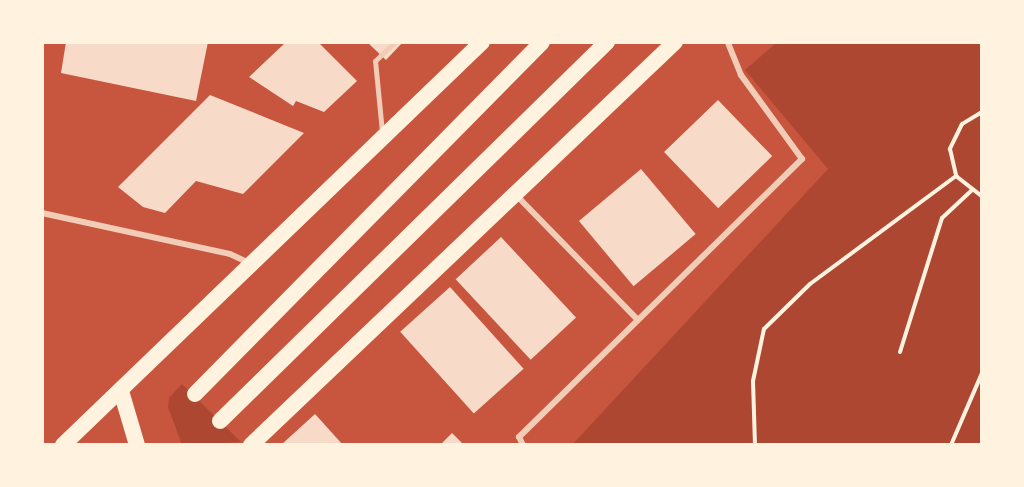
<!DOCTYPE html>
<html>
<head>
<meta charset="utf-8">
<style>
	body { margin:0 }
	#map { position:relative; width:1024px; height:487px; overflow:hidden; background:#c8553d; font-family:Poppins,sans-serif }
	div>[style] { position:absolute }
	[style*='--x'] { left:calc(var(--x)*1px); top:calc(var(--y)*1px); width:calc(var(--w)*1px); rotate:calc(var(--a)*1deg) }
	.green>* { inset:0; background:#ae4732 }
	.building>* { inset:0; background:#f7dbc8; transform-origin:0 0 }
	.path>* { height:4px; margin:-2px; padding:0 2px; transform-origin:2px; border-radius:2px; background:#fff3e0 }
	.service>* { height:4.5px; margin:-2.25px; padding:0 2.25px; transform-origin:2.25px; border-radius:2.25px; background:#f1ccb7 }
	.minor>* { height:6px; margin:-3px; padding:0 3px; transform-origin:3px; border-radius:3px; background:#f1ccb7 }
	.trunk>* { height:16px; margin:-8px; padding:0 8px; transform-origin:8px; border-radius:8px; background:#fff3e0 }
	span { translate:-50% -50%; white-space:nowrap; text-align:center; line-height:1.15; -webkit-text-stroke:4.5px #fff3e0; paint-order:stroke }
	.frame { position:absolute; inset:0; border:44px solid #fff3e0; pointer-events:none }
</style>
</head>
<body>
<div id="map">
	<div class="green">
		<div style="clip-path:polygon(777px 42px,982px 42px,982px 445px,572px 445px,828px 169px,745px 70px)"></div>
		<div style="clip-path:polygon(182px 384px,241px 442px,182px 445px,168px 407px,169px 398px)"></div>
	</div>
	<div class="building">
		<div style="clip-path:polygon(66px 42px,208px 42px,196px 101px,61px 73px)"></div>
		<div style="clip-path:polygon(286px 42px,318px 42px,357px 81px,324px 112px,296px 101px,293px 106px,249px 77px)"></div>
		<div style="clip-path:polygon(367px 42px,403px 42px,386px 60px)"></div>
		<div style="clip-path:polygon(210px 95px,304px 133px,243px 194px,196px 181px,165px 213px,143px 207px,118px 187px)"></div>
		<div style="left:718px;top:100px;width:78px;height:75px;rotate:46deg"></div>
		<div style="left:641px;top:169px;width:85px;height:81px;rotate:50deg"></div>
		<div style="left:501px;top:237px;width:110px;height:62px;rotate:47deg"></div>
		<div style="left:450px;top:287px;width:110px;height:67px;rotate:48deg"></div>
		<div style="clip-path:polygon(315px 414px,343px 445px,281px 445px)"></div>
		<div style="clip-path:polygon(452px 433px,464px 445px,440px 445px)"></div>
	</div>
	<div class="path">
		<div style="--x:982;--y:112;--w:23;--a:149"></div>
		<div style="--x:962;--y:124;--w:28;--a:116"></div>
		<div style="--x:950;--y:149;--w:28;--a:77"></div>
		<div style="--x:956;--y:176;--w:33;--a:38"></div>
		<div style="--x:900;--y:352;--w:140;--a:-72.6"></div>
		<div style="--x:942;--y:218;--w:40;--a:-43"></div>
		<div style="--x:755;--y:445;--w:64;--a:-91.8"></div>
		<div style="--x:753;--y:381;--w:53;--a:-78.1"></div>
		<div style="--x:764;--y:329;--w:64;--a:-44.4"></div>
		<div style="--x:810;--y:284;--w:182;--a:-36.5"></div>
		<div style="--x:951;--y:445;--w:78;--a:-66.7"></div>
	</div>
	<div class="service">
		<div style="--x:382;--y:132;--w:71;--a:-95.6"></div>
		<div style="--x:375;--y:61;--w:28;--a:-44"></div>
	</div>
	<div class="minor">
		<div style="--x:517;--y:196;--w:173;--a:45.7"></div>
		<div style="--x:42;--y:213;--w:192;--a:12.3"></div>
		<div style="--x:230;--y:254;--w:23;--a:25"></div>
		<div style="--x:523;--y:445;--w:9;--a:-117"></div>
		<div style="--x:519;--y:437;--w:397;--a:-44.5"></div>
		<div style="--x:802;--y:159;--w:104;--a:-126"></div>
		<div style="--x:741;--y:75;--w:35;--a:-112"></div>
	</div>
	<div class="trunk">
		<div style="--x:121;--y:391;--w:56;--a:73.5"></div>
		<div style="--x:195;--y:394;--w:494;--a:-45.4"></div>
		<div style="--x:220;--y:421;--w:542;--a:-44.4"></div>
		<div style="--x:63;--y:445;--w:581;--a:-43.88"></div>
		<div style="--x:251;--y:445;--w:585;--a:-43.55"></div>
	</div>
	<div class="frame"></div>
</div>
</body>
</html>
